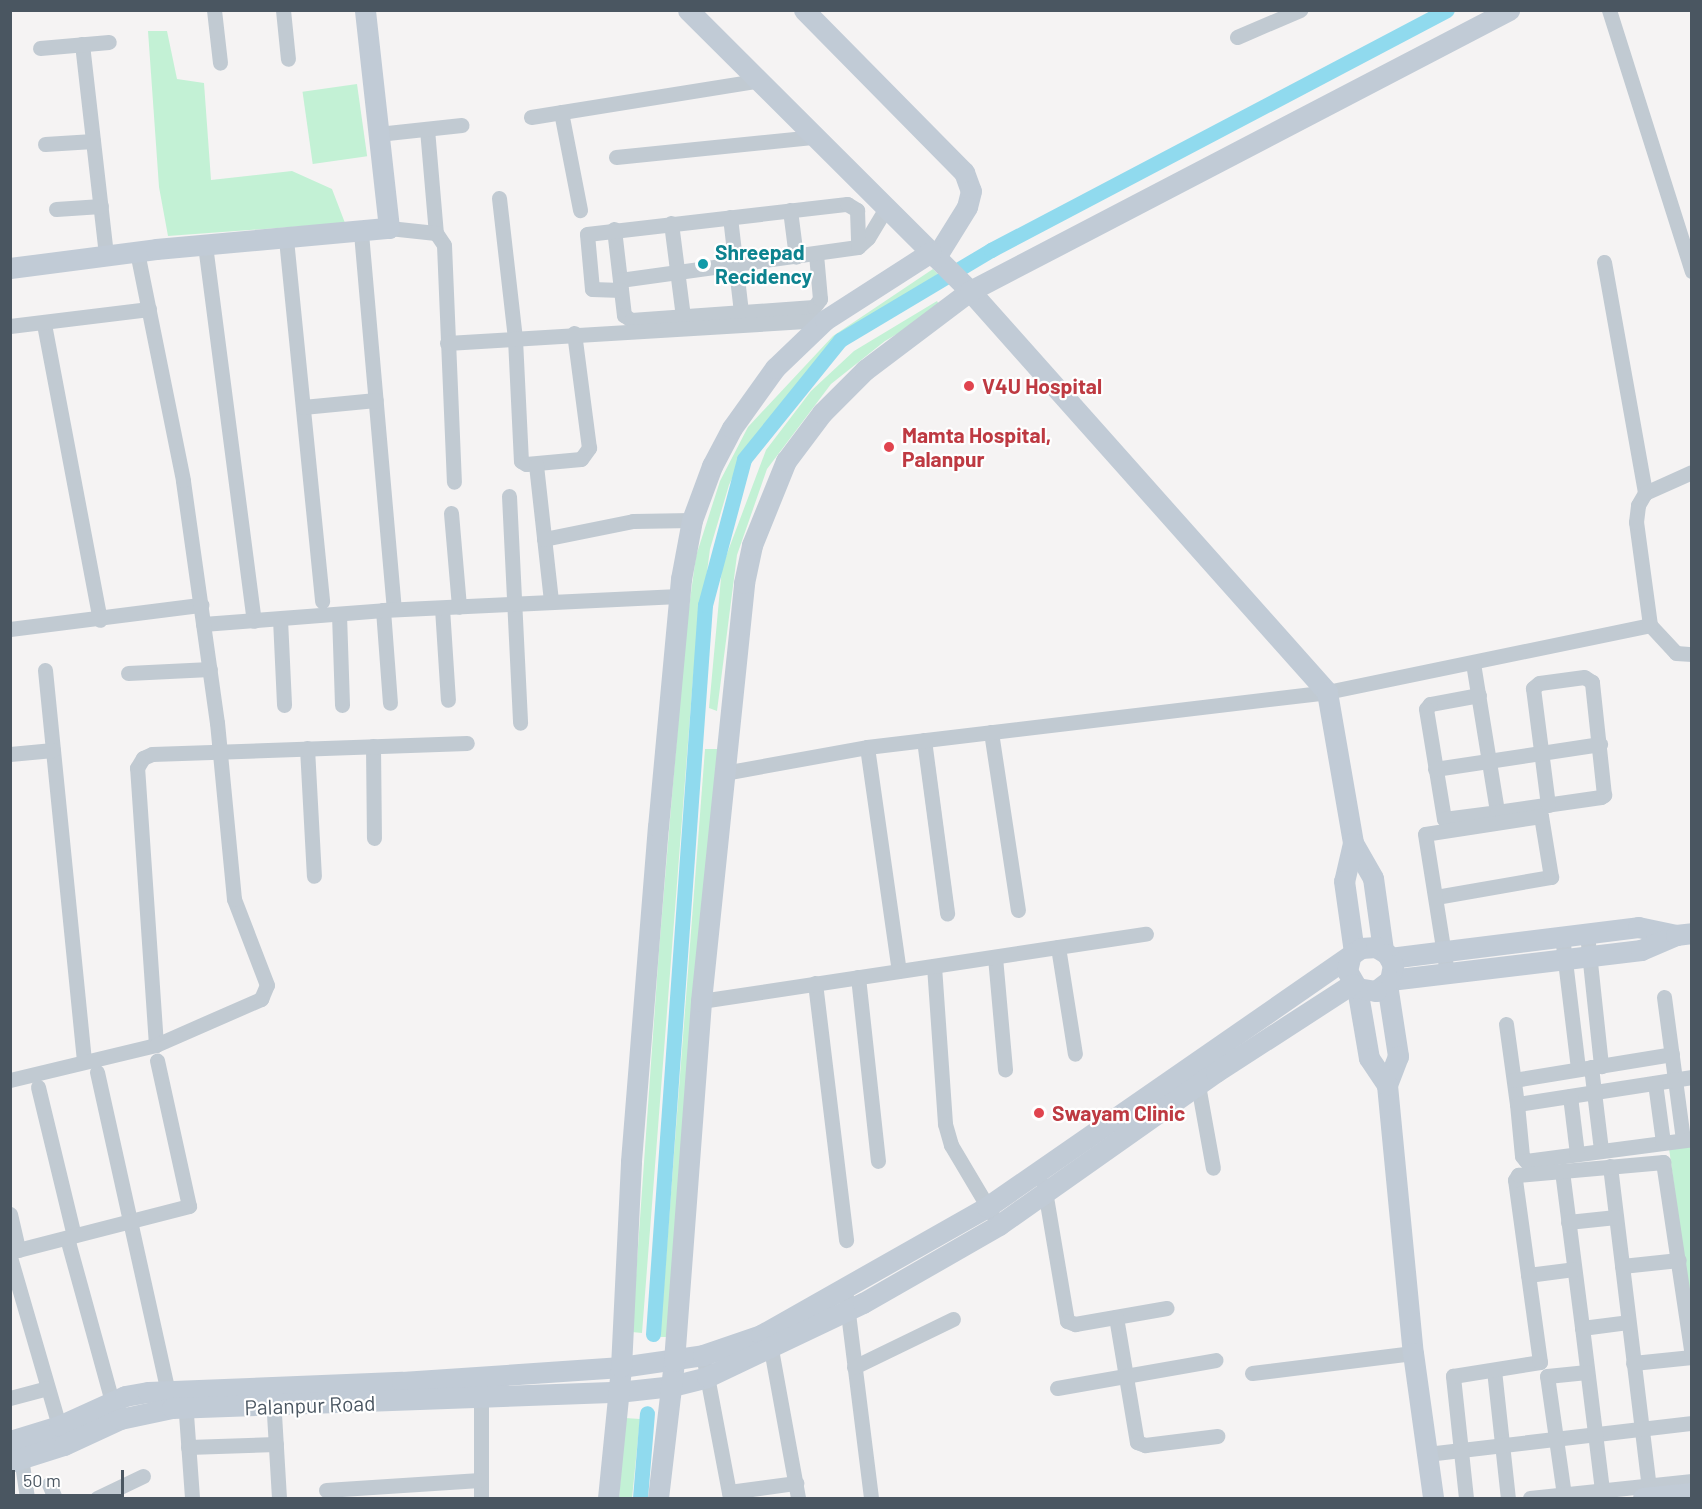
<!DOCTYPE html>
<html>
<head>
<meta charset="utf-8">
<style>
	body { margin:0 }
	#map { position:relative; width:1702px; height:1509px; overflow:hidden; background:#f5f3f3; font-family:Barlow,sans-serif }
	div>[style] { position:absolute }
	[style*='--x'] { left:calc(var(--x)*1px); top:calc(var(--y)*1px); width:calc(var(--w)*1px); rotate:calc(var(--a)*1deg) }
	.green>* { inset:0; background:#c3f1d5; transform-origin:0 0 }
	.canal>* { height:15px; margin:-7.5px; padding:0 7.5px; transform-origin:7.5px; border-radius:7.5px; background:#90daee }
	.street>* { height:15px; margin:-7.5px; padding:0 7.5px; transform-origin:7.5px; border-radius:7.5px; background:#c1cad2 }
	.secondary>* { height:21px; margin:-10.5px; padding:0 10.5px; transform-origin:10.5px; border-radius:10.5px; background:#c1cbd6 }
	.dots>* { width:16px; height:16px; translate:-50% -50%; box-sizing:border-box; border:3px solid #fff; border-radius:50% }
	span { translate:-50% -50%; white-space:nowrap; text-align:center; line-height:1.15; -webkit-text-stroke:4.5px #fff; paint-order:stroke }
	.culture-label { font-size:21px; color:#0d838f; font-weight:700 }
	.left { translate:0 -50%; text-align:left }
	.health-label { font-size:21px; color:#be3a42; font-weight:700 }
	.street-label { font-size:21px; color:#4a5661 }
	.frame { position:absolute; inset:0; border:12px solid #4a5661; pointer-events:none }
	.scale { position:absolute; left:12px; top:1470px; width:112px; height:27px; box-sizing:border-box; border:3px solid #4a5661; border-top:0; padding-left:8px; font-size:18px; line-height:21px; white-space:nowrap; color:#4a5661; -webkit-text-stroke:4px #fff; paint-order:stroke }
</style>
</head>
<body>
<div id="map">
	<div class="green">
		<div style="clip-path:polygon(148px 31px,167px 31px,177px 79px,204px 83px,211px 180px,292px 171px,332px 189px,345px 223px,168px 236px,159px 187px)"></div>
		<div style="left:357px;top:84px;width:73px;height:55px;rotate:82deg"></div>
		<div style="clip-path:polygon(933px 269px,938px 274px,835px 340px,745px 450px,729px 485px,710px 549px,693px 678px,642px 1333px,632px 1332px,659px 950px,686px 629px,696px 556px,720px 481px,748px 427px,833px 336px)"></div>
		<div style="clip-path:polygon(937px 301px,941px 308px,885px 341px,831px 384px,767px 469px,737px 555px,717px 711px,709px 708px,722px 567px,766px 450px,811px 391px,854px 351px)"></div>
		<div style="clip-path:polygon(705px 749px,718px 749px,669px 1337px,660px 1337px)"></div>
		<div style="clip-path:polygon(1691px 1146px,1691px 1314px,1669px 1148px)"></div>
		<div style="clip-path:polygon(625px 1418px,640px 1419px,632px 1498px,619px 1498px)"></div>
	</div>
	<div class="canal">
		<div style="--x:653;--y:1334;--w:731;--a:-85.92"></div>
		<div style="--x:705;--y:605;--w:151;--a:-75"></div>
		<div style="--x:744;--y:459;--w:153;--a:-51.1"></div>
		<div style="--x:840;--y:340;--w:176;--a:-30.8"></div>
		<div style="--x:991;--y:250;--w:515;--a:-27.76"></div>
		<div style="--x:640;--y:1498;--w:85;--a:-85.3"></div>
	</div>
	<div class="street">
		<div style="--x:214;--y:10;--w:53;--a:83.5"></div>
		<div style="--x:283;--y:10;--w:49;--a:84.2"></div>
		<div style="--x:1609;--y:10;--w:274;--a:72.4"></div>
		<div style="--x:1237;--y:37;--w:69;--a:-23.2"></div>
		<div style="--x:82;--y:44;--w:213;--a:83.5"></div>
		<div style="--x:40;--y:48;--w:69;--a:-5"></div>
		<div style="--x:561;--y:112;--w:100;--a:79"></div>
		<div style="--x:531;--y:117;--w:228;--a:-9.1"></div>
		<div style="--x:427;--y:129;--w:104;--a:85.1"></div>
		<div style="--x:378;--y:134;--w:84;--a:-6.1"></div>
		<div style="--x:45;--y:144;--w:48;--a:-3.6"></div>
		<div style="--x:616;--y:157;--w:197;--a:-5.8"></div>
		<div style="--x:499;--y:198;--w:142;--a:83.5"></div>
		<div style="--x:515;--y:339;--w:122;--a:87.2"></div>
		<div style="--x:521;--y:461;--w:6;--a:31"></div>
		<div style="--x:526;--y:464;--w:55;--a:-5.2"></div>
		<div style="--x:581;--y:459;--w:14;--a:-54"></div>
		<div style="--x:589;--y:448;--w:116;--a:-97.4"></div>
		<div style="--x:56;--y:209;--w:45;--a:-3.8"></div>
		<div style="--x:790;--y:210;--w:47;--a:82.7"></div>
		<div style="--x:730;--y:217;--w:96;--a:83.4"></div>
		<div style="--x:671;--y:223;--w:95;--a:82.7"></div>
		<div style="--x:389;--y:228;--w:47;--a:6.1"></div>
		<div style="--x:436;--y:233;--w:14;--a:56"></div>
		<div style="--x:444;--y:245;--w:237;--a:87.6"></div>
		<div style="--x:614;--y:229;--w:87;--a:83.4"></div>
		<div style="--x:624;--y:315;--w:9;--a:36"></div>
		<div style="--x:631;--y:320;--w:183;--a:-4.1"></div>
		<div style="--x:814;--y:307;--w:10;--a:-53"></div>
		<div style="--x:820;--y:299;--w:45;--a:-95.1"></div>
		<div style="--x:361;--y:233;--w:370;--a:85"></div>
		<div style="--x:286;--y:239;--w:364;--a:84.3"></div>
		<div style="--x:205;--y:245;--w:379;--a:82.6"></div>
		<div style="--x:1604;--y:262;--w:235;--a:79.9"></div>
		<div style="--x:620;--y:280;--w:240;--a:-7.9"></div>
		<div style="--x:858;--y:247;--w:13;--a:-42"></div>
		<div style="--x:868;--y:238;--w:35;--a:-59"></div>
		<div style="--x:621;--y:290;--w:29;--a:-178"></div>
		<div style="--x:592;--y:289;--w:55;--a:-95.2"></div>
		<div style="--x:587;--y:234;--w:262;--a:-6.6"></div>
		<div style="--x:847;--y:204;--w:12;--a:31"></div>
		<div style="--x:857;--y:210;--w:37;--a:88"></div>
		<div style="--x:44;--y:324;--w:301;--a:79.3"></div>
		<div style="--x:10;--y:326;--w:140;--a:-7"></div>
		<div style="--x:447;--y:343;--w:379;--a:-3.5"></div>
		<div style="--x:303;--y:407;--w:73;--a:-5.5"></div>
		<div style="--x:536;--y:465;--w:137;--a:83.7"></div>
		<div style="--x:509;--y:496;--w:227;--a:87.2"></div>
		<div style="--x:451;--y:513;--w:94;--a:85.1"></div>
		<div style="--x:544;--y:539;--w:91;--a:-11.4"></div>
		<div style="--x:633;--y:521;--w:59;--a:-1"></div>
		<div style="--x:442;--y:608;--w:92;--a:86.3"></div>
		<div style="--x:383;--y:610;--w:93;--a:85.7"></div>
		<div style="--x:339;--y:614;--w:91;--a:88.1"></div>
		<div style="--x:280;--y:619;--w:86;--a:87.3"></div>
		<div style="--x:203;--y:624;--w:181;--a:-4.4"></div>
		<div style="--x:383;--y:610;--w:296;--a:-2.7"></div>
		<div style="--x:1650;--y:625;--w:38;--a:47"></div>
		<div style="--x:1676;--y:653;--w:16;--a:4"></div>
		<div style="--x:10;--y:629;--w:193;--a:-7.2"></div>
		<div style="--x:1473;--y:663;--w:151;--a:80.8"></div>
		<div style="--x:45;--y:670;--w:393;--a:84.3"></div>
		<div style="--x:128;--y:673;--w:82;--a:-2.8"></div>
		<div style="--x:1479;--y:695;--w:50;--a:169.6"></div>
		<div style="--x:1430;--y:704;--w:6;--a:129"></div>
		<div style="--x:1426;--y:709;--w:111;--a:80.7"></div>
		<div style="--x:1444;--y:819;--w:53;--a:-7.5"></div>
		<div style="--x:1497;--y:812;--w:105;--a:-8.2"></div>
		<div style="--x:1601;--y:797;--w:4;--a:-34"></div>
		<div style="--x:1604;--y:795;--w:114;--a:-96.1"></div>
		<div style="--x:1592;--y:682;--w:9;--a:-148"></div>
		<div style="--x:1584;--y:677;--w:45;--a:172.4"></div>
		<div style="--x:1539;--y:683;--w:8;--a:140"></div>
		<div style="--x:1533;--y:688;--w:118;--a:82.7"></div>
		<div style="--x:991;--y:732;--w:180;--a:81.4"></div>
		<div style="--x:924;--y:740;--w:175;--a:82.4"></div>
		<div style="--x:373;--y:746;--w:92;--a:89.4"></div>
		<div style="--x:867;--y:747;--w:226;--a:81.9"></div>
		<div style="--x:307;--y:748;--w:128;--a:86.9"></div>
		<div style="--x:10;--y:754;--w:43;--a:-5.3"></div>
		<div style="--x:1435;--y:769;--w:167;--a:-8.6"></div>
		<div style="--x:724;--y:773;--w:145;--a:-10.3"></div>
		<div style="--x:867;--y:747;--w:463;--a:-6.8"></div>
		<div style="--x:1327;--y:692;--w:330;--a:-11.7"></div>
		<div style="--x:1650;--y:625;--w:104;--a:-97.7"></div>
		<div style="--x:1636;--y:522;--w:17;--a:-83"></div>
		<div style="--x:1638;--y:505;--w:14;--a:-60"></div>
		<div style="--x:1645;--y:493;--w:51;--a:-24.1"></div>
		<div style="--x:1436;--y:897;--w:117;--a:-9.9"></div>
		<div style="--x:1551;--y:877;--w:62;--a:-99.3"></div>
		<div style="--x:1541;--y:816;--w:117;--a:171.2"></div>
		<div style="--x:1425;--y:834;--w:141;--a:81"></div>
		<div style="--x:1587;--y:934;--w:133;--a:83.9"></div>
		<div style="--x:1562;--y:936;--w:134;--a:83.1"></div>
		<div style="--x:1058;--y:947;--w:108;--a:81"></div>
		<div style="--x:995;--y:957;--w:113;--a:84.9"></div>
		<div style="--x:934;--y:966;--w:158;--a:86"></div>
		<div style="--x:945;--y:1124;--w:22;--a:74"></div>
		<div style="--x:951;--y:1145;--w:80;--a:59.3"></div>
		<div style="--x:858;--y:977;--w:185;--a:83.8"></div>
		<div style="--x:815;--y:983;--w:259;--a:83.1"></div>
		<div style="--x:1664;--y:997;--w:144;--a:82.4"></div>
		<div style="--x:701;--y:1001;--w:450;--a:-8.6"></div>
		<div style="--x:1506;--y:1024;--w:81;--a:82.2"></div>
		<div style="--x:156;--y:1045;--w:278;--a:-93.9"></div>
		<div style="--x:137;--y:768;--w:12;--a:-59"></div>
		<div style="--x:143;--y:758;--w:10;--a:-24"></div>
		<div style="--x:152;--y:754;--w:315;--a:-2"></div>
		<div style="--x:1591;--y:1067;--w:84;--a:83.1"></div>
		<div style="--x:97;--y:1072;--w:336;--a:77.5"></div>
		<div style="--x:1692;--y:1077;--w:177;--a:171.2"></div>
		<div style="--x:1517;--y:1104;--w:52;--a:84.5"></div>
		<div style="--x:1522;--y:1156;--w:6;--a:51"></div>
		<div style="--x:1526;--y:1161;--w:167;--a:-7.5"></div>
		<div style="--x:10;--y:1080;--w:150;--a:-13.5"></div>
		<div style="--x:156;--y:1045;--w:115;--a:-23.7"></div>
		<div style="--x:261;--y:999;--w:15;--a:-67"></div>
		<div style="--x:267;--y:985;--w:92;--a:-111"></div>
		<div style="--x:234;--y:899;--w:177;--a:-95.5"></div>
		<div style="--x:217;--y:723;--w:245;--a:-98"></div>
		<div style="--x:183;--y:480;--w:233;--a:-101.4"></div>
		<div style="--x:1514;--y:1080;--w:160;--a:-9.3"></div>
		<div style="--x:1655;--y:1083;--w:60;--a:82.3"></div>
		<div style="--x:1198;--y:1085;--w:84;--a:79.8"></div>
		<div style="--x:38;--y:1087;--w:153;--a:76.4"></div>
		<div style="--x:1570;--y:1096;--w:58;--a:83.1"></div>
		<div style="--x:1610;--y:1166;--w:334;--a:83.1"></div>
		<div style="--x:1562;--y:1171;--w:158;--a:82.7"></div>
		<div style="--x:1044;--y:1185;--w:138;--a:80.4"></div>
		<div style="--x:1067;--y:1321;--w:9;--a:21"></div>
		<div style="--x:1075;--y:1324;--w:93;--a:-9.9"></div>
		<div style="--x:10;--y:1214;--w:37;--a:77"></div>
		<div style="--x:1568;--y:1222;--w:48;--a:-5.9"></div>
		<div style="--x:67;--y:1238;--w:169;--a:74.6"></div>
		<div style="--x:10;--y:1252;--w:185;--a:-14.4"></div>
		<div style="--x:189;--y:1206;--w:149;--a:-102.4"></div>
		<div style="--x:10;--y:1257;--w:186;--a:73.8"></div>
		<div style="--x:1622;--y:1266;--w:57;--a:-6"></div>
		<div style="--x:1528;--y:1275;--w:46;--a:-7.4"></div>
		<div style="--x:845;--y:1289;--w:211;--a:82.9"></div>
		<div style="--x:1116;--y:1317;--w:127;--a:80.5"></div>
		<div style="--x:1137;--y:1442;--w:9;--a:21"></div>
		<div style="--x:1145;--y:1445;--w:73;--a:-7.1"></div>
		<div style="--x:771;--y:1349;--w:151;--a:79.7"></div>
		<div style="--x:703;--y:1355;--w:146;--a:79.3"></div>
		<div style="--x:1633;--y:1363;--w:59;--a:-5.8"></div>
		<div style="--x:854;--y:1367;--w:110;--a:-25.9"></div>
		<div style="--x:1494;--y:1370;--w:129;--a:83.8"></div>
		<div style="--x:1252;--y:1373;--w:162;--a:-7.1"></div>
		<div style="--x:481;--y:1388;--w:110;--a:90"></div>
		<div style="--x:1057;--y:1388;--w:161;--a:-10"></div>
		<div style="--x:273;--y:1397;--w:101;--a:86.6"></div>
		<div style="--x:10;--y:1398;--w:38;--a:-15"></div>
		<div style="--x:185;--y:1400;--w:98;--a:85.9"></div>
		<div style="--x:188;--y:1447;--w:88;--a:-2"></div>
		<div style="--x:20;--y:1451;--w:48;--a:81.5"></div>
		<div style="--x:1427;--y:1454;--w:267;--a:-6.7"></div>
		<div style="--x:49;--y:1484;--w:15;--a:67"></div>
		<div style="--x:326;--y:1490;--w:154;--a:-3.7"></div>
		<div style="--x:1602;--y:1490;--w:163;--a:-97"></div>
		<div style="--x:1582;--y:1328;--w:46;--a:-7.4"></div>
		<div style="--x:729;--y:1492;--w:68;--a:-7.7"></div>
		<div style="--x:1564;--y:1495;--w:120;--a:-98.1"></div>
		<div style="--x:1547;--y:1376;--w:40;--a:-5.7"></div>
		<div style="--x:97;--y:1498;--w:51;--a:-25.6"></div>
		<div style="--x:1466;--y:1498;--w:123;--a:-96.1"></div>
		<div style="--x:1453;--y:1376;--w:88;--a:-9.1"></div>
		<div style="--x:1540;--y:1362;--w:184;--a:-97.8"></div>
		<div style="--x:1515;--y:1180;--w:6;--a:-59"></div>
		<div style="--x:1518;--y:1175;--w:146;--a:-5.1"></div>
		<div style="--x:1663;--y:1162;--w:195;--a:81.5"></div>
		<div style="--x:1530;--y:1498;--w:163;--a:-6"></div>
	</div>
	<div class="secondary">
		<div style="--x:688;--y:10;--w:398;--a:44.9"></div>
		<div style="--x:970;--y:291;--w:537;--a:48.32"></div>
		<div style="--x:1327;--y:692;--w:153;--a:80.2"></div>
		<div style="--x:1353;--y:843;--w:40;--a:60.3"></div>
		<div style="--x:1373;--y:878;--w:73;--a:82.1"></div>
		<div style="--x:804;--y:10;--w:228;--a:45.4"></div>
		<div style="--x:964;--y:172;--w:20;--a:70"></div>
		<div style="--x:971;--y:191;--w:16;--a:104"></div>
		<div style="--x:967;--y:207;--w:59;--a:121.8"></div>
		<div style="--x:10;--y:268;--w:147;--a:-7.4"></div>
		<div style="--x:156;--y:249;--w:234;--a:-5.2"></div>
		<div style="--x:389;--y:228;--w:219;--a:-96.3"></div>
		<div style="--x:1353;--y:843;--w:39;--a:103"></div>
		<div style="--x:1344;--y:881;--w:72;--a:82"></div>
		<div style="--x:1390;--y:958;--w:250;--a:-7.1"></div>
		<div style="--x:1638;--y:927;--w:39;--a:12"></div>
		<div style="--x:1390;--y:980;--w:253;--a:-6.8"></div>
		<div style="--x:1641;--y:950;--w:38;--a:-23"></div>
		<div style="--x:1676;--y:935;--w:16;--a:-7"></div>
		<div style="--x:1387;--y:984;--w:73;--a:81.3"></div>
		<div style="--x:1398;--y:1056;--w:31;--a:111"></div>
		<div style="--x:1387;--y:1085;--w:269;--a:84.5"></div>
		<div style="--x:1413;--y:1353;--w:146;--a:82.1"></div>
		<div style="--x:1357;--y:988;--w:71;--a:80.3"></div>
		<div style="--x:1369;--y:1058;--w:32;--a:56"></div>
		<div style="--x:10;--y:1441;--w:51;--a:-17"></div>
		<div style="--x:59;--y:1426;--w:72;--a:-24.4"></div>
		<div style="--x:125;--y:1396;--w:23;--a:-10"></div>
		<div style="--x:148;--y:1392;--w:254;--a:-2.3"></div>
		<div style="--x:402;--y:1382;--w:220;--a:-3.9"></div>
		<div style="--x:621;--y:1367;--w:83;--a:-8.3"></div>
		<div style="--x:703;--y:1355;--w:61;--a:-19"></div>
		<div style="--x:761;--y:1335;--w:260;--a:-29.5"></div>
		<div style="--x:987;--y:1207;--w:455;--a:-34.7"></div>
		<div style="--x:1361;--y:948;--w:15;--a:-4"></div>
		<div style="--x:1376;--y:947;--w:13;--a:32"></div>
		<div style="--x:1387;--y:954;--w:13;--a:61"></div>
		<div style="--x:1393;--y:965;--w:15;--a:101"></div>
		<div style="--x:1390;--y:980;--w:18;--a:142"></div>
		<div style="--x:1376;--y:991;--w:19;--a:-171"></div>
		<div style="--x:1357;--y:988;--w:20;--a:-120"></div>
		<div style="--x:1347;--y:971;--w:13;--a:-77"></div>
		<div style="--x:10;--y:1462;--w:57;--a:-17.5"></div>
		<div style="--x:64;--y:1445;--w:62;--a:-24.9"></div>
		<div style="--x:120;--y:1419;--w:53;--a:-11.9"></div>
		<div style="--x:172;--y:1408;--w:446;--a:-2.1"></div>
		<div style="--x:618;--y:1392;--w:54;--a:-6.3"></div>
		<div style="--x:672;--y:1386;--w:36;--a:-14"></div>
		<div style="--x:707;--y:1377;--w:173;--a:-25.4"></div>
		<div style="--x:863;--y:1303;--w:157;--a:-29.8"></div>
		<div style="--x:999;--y:1225;--w:266;--a:-35.2"></div>
		<div style="--x:1216;--y:1072;--w:162;--a:-32.9"></div>
		<div style="--x:608;--y:1498;--w:132;--a:-84.3"></div>
		<div style="--x:621;--y:1367;--w:206;--a:-87.2"></div>
		<div style="--x:631;--y:1161;--w:335;--a:-85.4"></div>
		<div style="--x:658;--y:827;--w:249;--a:-84.7"></div>
		<div style="--x:681;--y:579;--w:60;--a:-79.4"></div>
		<div style="--x:692;--y:520;--w:58;--a:-69.7"></div>
		<div style="--x:712;--y:466;--w:43;--a:-62.2"></div>
		<div style="--x:732;--y:428;--w:74;--a:-54.4"></div>
		<div style="--x:775;--y:368;--w:69;--a:-43.8"></div>
		<div style="--x:825;--y:320;--w:126;--a:-32.7"></div>
		<div style="--x:658;--y:1498;--w:138;--a:-83.3"></div>
		<div style="--x:674;--y:1361;--w:361;--a:-85.7"></div>
		<div style="--x:701;--y:1001;--w:420;--a:-84.1"></div>
		<div style="--x:744;--y:583;--w:39;--a:-78"></div>
		<div style="--x:752;--y:545;--w:91;--a:-68"></div>
		<div style="--x:786;--y:461;--w:60;--a:-53.1"></div>
		<div style="--x:822;--y:413;--w:61;--a:-45"></div>
		<div style="--x:865;--y:370;--w:131;--a:-37"></div>
		<div style="--x:970;--y:291;--w:608;--a:-27.53"></div>
		<div style="--x:1643;--y:1498;--w:49;--a:-5.8"></div>
	</div>
	<div class="dots">
		<div style="left:703px;top:264px;background:#0f9aa8"></div>
		<div style="left:969px;top:386px;background:#e0444e"></div>
		<div style="left:889px;top:447px;background:#e0444e"></div>
		<div style="left:1039px;top:1113px;background:#e0444e"></div>
	</div>
	<div class="culture-label">
		<span class="left" style="left:715px;top:264px">Shreepad<br>Recidency</span>
	</div>
	<div class="health-label">
		<span class="left" style="left:982px;top:386px">V4U Hospital</span>
		<span class="left" style="left:902px;top:447px">Mamta Hospital,<br>Palanpur</span>
		<span class="left" style="left:1052px;top:1113px">Swayam Clinic</span>
	</div>
	<div class="street-label">
		<span style="left:310px;top:1405px;rotate:-2deg">Palanpur Road</span>
	</div>
	<div class="frame"></div>
	<div class="scale">50 m</div>
</div>
</body>
</html>
